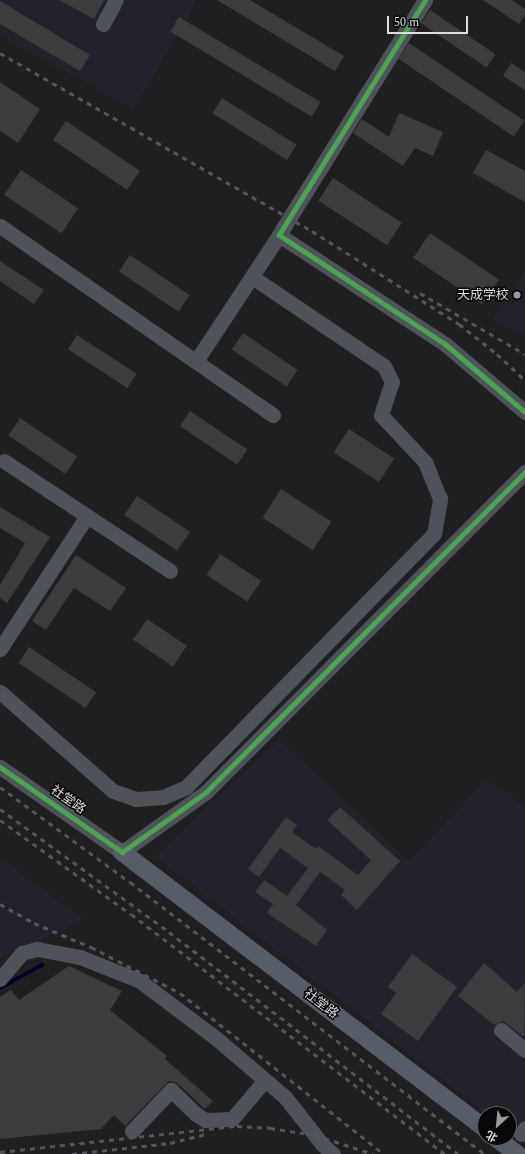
<!DOCTYPE html>
<html>
<head>
<meta charset="utf-8">
<style>
	body { margin:0 }
	#map { position:relative; width:525px; height:1154px; overflow:hidden; background:#1f1f21; font-family:Spectral,"Noto Sans SC",serif }
	div>[style] { position:absolute }
	[style*='--x'] { left:calc(var(--x)*1px); top:calc(var(--y)*1px); width:calc(var(--w)*1px); rotate:calc(var(--a)*1deg) }
	.built>* { inset:0; background:#23222b }
	.stream>* { height:3.5px; margin:-1.75px; padding:0 1.75px; transform-origin:1.75px; border-radius:1.75px; background:#030329 }
	.building>* { inset:0; background:#3c3c3e; transform-origin:0 0 }
	.minor>* { height:15px; margin:-7.5px; padding:0 7.5px; transform-origin:7.5px; border-radius:7.5px; background:#4e5259 }
	.major>* { height:18px; margin:-9px; padding:0 9px; transform-origin:9px; border-radius:9px; background:#565d67 }
	.rail>* { height:3px; margin-top:-1.5px; transform-origin:0; background:repeating-linear-gradient(90deg,#55565b 0 5px,transparent 0 10px) }
	.cycleway>* { height:5px; margin:-2.5px; padding:0 2.5px; transform-origin:2.5px; border-radius:2.5px; background:#4ca352 }
	.dots>* { width:11px; height:11px; translate:-50% -50%; box-sizing:border-box; border:2px solid #08080a; border-radius:50% }
	span { translate:-50% -50%; white-space:nowrap; text-align:center; line-height:1.15; -webkit-text-stroke:3px #08080a; paint-order:stroke }
	.poi-label { font-size:13px; color:#dedee0 }
	.right { translate:-100% -50%; text-align:right }
	.street-label { font-size:13px; color:#dedee0 }
	.north { position:absolute; left:477px; top:1106px; width:40px; height:40px; box-sizing:border-box; background:#08080a; border:1px solid #5e5e60; border-radius:50%; rotate:207deg; font-size:11px; font-weight:700; line-height:16px; text-align:center; color:#dedee0 }
	.north::after { content:''; display:block; margin:auto; width:14px; height:18px; background:#9b9b9d; clip-path:polygon(50% 0,100% 100%,50% 72%,0 100%) }
	.scale { position:absolute; left:387px; top:16px; width:81px; height:18px; box-sizing:border-box; border:2px solid #dedee0; border-top:0; padding-left:5px; font-size:12px; line-height:14px; white-space:nowrap; color:#dedee0; -webkit-text-stroke:3px #08080a; paint-order:stroke }
</style>
</head>
<body>
<div id="map">
	<div class="built">
		<div style="clip-path:polygon(0 0,197px 0,134px 109px,0 36px)"></div>
		<div style="clip-path:polygon(525px 271px,525px 335px,492px 320px)"></div>
		<div style="clip-path:polygon(280px 739px,409px 862px,486px 778px,525px 806px,525px 1144px,509px 1131px,509px 1114px,487px 1114px,155px 856px)"></div>
		<div style="clip-path:polygon(0 857px,85px 920px,0 958px)"></div>
	</div>
	<div class="stream">
		<div style="--x:0;--y:988;--w:48;--a:-28.7"></div>
	</div>
	<div class="building">
		<div style="clip-path:polygon(59px 0,104px 0,94px 19px)"></div>
		<div style="clip-path:polygon(217px 0,250px 0,344px 56px,335px 71px)"></div>
		<div style="clip-path:polygon(483px 0,512px 0,525px 9px,525px 15px,519px 24px)"></div>
		<div style="clip-path:polygon(0 1px,90px 55px,80px 71px,0 24px)"></div>
		<div style="left:430px;top:10px;width:79px;height:16px;rotate:34deg"></div>
		<div style="left:179px;top:17px;width:165px;height:17px;rotate:31deg"></div>
		<div style="left:409px;top:43px;width:139px;height:19px;rotate:34deg"></div>
		<div style="clip-path:polygon(511px 63px,525px 72px,525px 90px,503px 76px)"></div>
		<div style="clip-path:polygon(0 82px,40px 109px,18px 143px,0 131px)"></div>
		<div style="left:222px;top:98px;width:88px;height:18px;rotate:32deg"></div>
		<div style="clip-path:polygon(399px 113px,443px 132px,433px 156px,415px 148px,403px 166px,353px 133px,362px 119px,389px 137px)"></div>
		<div style="left:66px;top:121px;width:89px;height:23px;rotate:34deg"></div>
		<div style="clip-path:polygon(486px 150px,525px 171px,525px 202px,473px 173px)"></div>
		<div style="left:21px;top:170px;width:69px;height:30px;rotate:34deg"></div>
		<div style="left:333px;top:178px;width:82px;height:27px;rotate:33deg"></div>
		<div style="left:430px;top:233px;width:83px;height:30px;rotate:34deg"></div>
		<div style="left:130px;top:255px;width:72px;height:20px;rotate:34deg"></div>
		<div style="clip-path:polygon(0 261px,44px 290px,34px 304px,0 281px)"></div>
		<div style="left:243px;top:333px;width:66px;height:20px;rotate:34deg"></div>
		<div style="left:77px;top:335px;width:71px;height:17px;rotate:33deg"></div>
		<div style="left:190px;top:411px;width:69px;height:18px;rotate:34deg"></div>
		<div style="left:20px;top:418px;width:69px;height:21px;rotate:34deg"></div>
		<div style="left:349px;top:429px;width:54px;height:28px;rotate:33deg"></div>
		<div style="left:281px;top:489px;width:60px;height:34px;rotate:33deg"></div>
		<div style="left:137px;top:496px;width:64px;height:23px;rotate:34deg"></div>
		<div style="clip-path:polygon(0 507px,50px 537px,7px 603px,0 598px,0 585px,25px 543px,0 528px)"></div>
		<div style="left:220px;top:554px;width:49px;height:25px;rotate:33deg"></div>
		<div style="clip-path:polygon(76px 555px,126px 588px,110px 611px,74px 588px,46px 630px,32px 621px)"></div>
		<div style="left:147px;top:619px;width:48px;height:25px;rotate:34deg"></div>
		<div style="left:29px;top:647px;width:81px;height:19px;rotate:34deg"></div>
		<div style="clip-path:polygon(340px 807px,400px 861px,357px 910px,341px 895px,345px 890px,320px 872px,296px 905px,327px 930px,316px 946px,267px 913px,273px 904px,255px 892px,264px 880px,287px 896px,308px 868px,280px 848px,259px 877px,248px 869px,286px 817px,297px 825px,292px 832px,316px 849px,318px 846px,358px 875px,371px 860px,327px 820px)"></div>
		<div style="clip-path:polygon(412px 954px,457px 987px,418px 1041px,381px 1014px,396px 993px,388px 987px)"></div>
		<div style="clip-path:polygon(484px 963px,517px 992px,525px 983px,524px 1037px,503px 1021px,494px 1025px,458px 996px)"></div>
		<div style="clip-path:polygon(69px 966px,122px 991px,110px 1010px,167px 1056px,165px 1059px,213px 1101px,205px 1109px,177px 1083px,169px 1081px,125px 1126px,114px 1115px,101px 1129px,0 1139px,0 997px,11px 990px,19px 1000px)"></div>
	</div>
	<div class="minor">
		<div style="--x:425;--y:0;--w:277;--a:121.9"></div>
		<div style="--x:279;--y:235;--w:199;--a:33.3"></div>
		<div style="--x:445;--y:344;--w:105;--a:40.4"></div>
		<div style="--x:103;--y:24;--w:27;--a:-62"></div>
		<div style="--x:0;--y:226;--w:332;--a:34.7"></div>
		<div style="--x:196;--y:361;--w:151;--a:-56.6"></div>
		<div style="--x:4;--y:461;--w:199;--a:33.5"></div>
		<div style="--x:0;--y:649;--w:159;--a:-56.8"></div>
		<div style="--x:0;--y:692;--w:150;--a:41.2"></div>
		<div style="--x:113;--y:791;--w:24;--a:19"></div>
		<div style="--x:136;--y:799;--w:27;--a:-4"></div>
		<div style="--x:163;--y:797;--w:25;--a:-23"></div>
		<div style="--x:186;--y:787;--w:354;--a:-45.6"></div>
		<div style="--x:434;--y:534;--w:36;--a:-80"></div>
		<div style="--x:440;--y:499;--w:40;--a:-112"></div>
		<div style="--x:425;--y:462;--w:64;--a:-133.1"></div>
		<div style="--x:381;--y:415;--w:35;--a:-72"></div>
		<div style="--x:392;--y:382;--w:18;--a:-117"></div>
		<div style="--x:384;--y:366;--w:159;--a:-146"></div>
		<div style="--x:0;--y:767;--w:149;--a:34.9"></div>
		<div style="--x:122;--y:852;--w:103;--a:-35.5"></div>
		<div style="--x:206;--y:792;--w:452;--a:-45.1"></div>
		<div style="--x:0;--y:979;--w:34;--a:-50"></div>
		<div style="--x:22;--y:953;--w:16;--a:-15"></div>
		<div style="--x:37;--y:949;--w:44;--a:10.5"></div>
		<div style="--x:80;--y:957;--w:65;--a:21.8"></div>
		<div style="--x:140;--y:981;--w:96;--a:37"></div>
		<div style="--x:217;--y:1039;--w:89;--a:40.5"></div>
		<div style="--x:285;--y:1097;--w:60;--a:51.8"></div>
		<div style="--x:322;--y:1144;--w:15;--a:42"></div>
		<div style="--x:501;--y:1030;--w:31;--a:40"></div>
		<div style="--x:132;--y:1131;--w:57;--a:-46.4"></div>
		<div style="--x:171;--y:1090;--w:35;--a:44"></div>
		<div style="--x:196;--y:1114;--w:11;--a:34"></div>
		<div style="--x:205;--y:1120;--w:27;--a:-2"></div>
		<div style="--x:232;--y:1119;--w:51;--a:-49.8"></div>
		<div style="--x:521;--y:1134;--w:7;--a:-56"></div>
	</div>
	<div class="major">
		<div style="--x:122;--y:852;--w:457;--a:37.3"></div>
		<div style="--x:496;--y:1138;--w:26;--a:37"></div>
	</div>
	<div class="rail">
		<div style="--x:0;--y:53;--w:359;--a:29.7"></div>
		<div style="--x:312;--y:231;--w:174;--a:32.3"></div>
		<div style="--x:459;--y:324;--w:48;--a:38.3"></div>
		<div style="--x:497;--y:354;--w:38;--a:43"></div>
		<div style="--x:420;--y:293;--w:121;--a:30.2"></div>
		<div style="--x:0;--y:787;--w:161;--a:36.2"></div>
		<div style="--x:130;--y:882;--w:446;--a:37.5"></div>
		<div style="--x:0;--y:809;--w:209;--a:36"></div>
		<div style="--x:169;--y:932;--w:364;--a:37.5"></div>
		<div style="--x:0;--y:820;--w:161;--a:35.7"></div>
		<div style="--x:131;--y:914;--w:395;--a:37.4"></div>
		<div style="--x:0;--y:904;--w:39;--a:29"></div>
		<div style="--x:34;--y:923;--w:62;--a:22.8"></div>
		<div style="--x:91;--y:947;--w:100;--a:27.3"></div>
		<div style="--x:180;--y:993;--w:260;--a:38.3"></div>
		<div style="--x:0;--y:1152;--w:238;--a:-6.3"></div>
		<div style="--x:237;--y:1126;--w:33;--a:3"></div>
		<div style="--x:270;--y:1128;--w:46;--a:8.8"></div>
		<div style="--x:315;--y:1135;--w:61;--a:18.1"></div>
		<div style="--x:72;--y:1154;--w:99;--a:-6.4"></div>
		<div style="--x:170;--y:1143;--w:37;--a:-14"></div>
	</div>
	<div class="cycleway">
		<div style="--x:425;--y:0;--w:277;--a:121.9"></div>
		<div style="--x:279;--y:235;--w:199;--a:33.3"></div>
		<div style="--x:445;--y:344;--w:105;--a:40.4"></div>
		<div style="--x:0;--y:767;--w:149;--a:34.9"></div>
		<div style="--x:122;--y:852;--w:103;--a:-35.5"></div>
		<div style="--x:206;--y:792;--w:452;--a:-45.1"></div>
	</div>
	<div class="dots">
		<div style="left:517px;top:295px;background:#9b9b9d"></div>
	</div>
	<div class="poi-label">
		<span class="right" style="left:509px;top:295px">天成学校</span>
	</div>
	<div class="street-label">
		<span style="left:68px;top:800px;rotate:35deg">社堂路</span>
		<span style="left:321px;top:1004px;rotate:37deg">社堂路</span>
	</div>
	<div class="north">北</div>
	<div class="scale">50 m</div>
</div>
</body>
</html>
